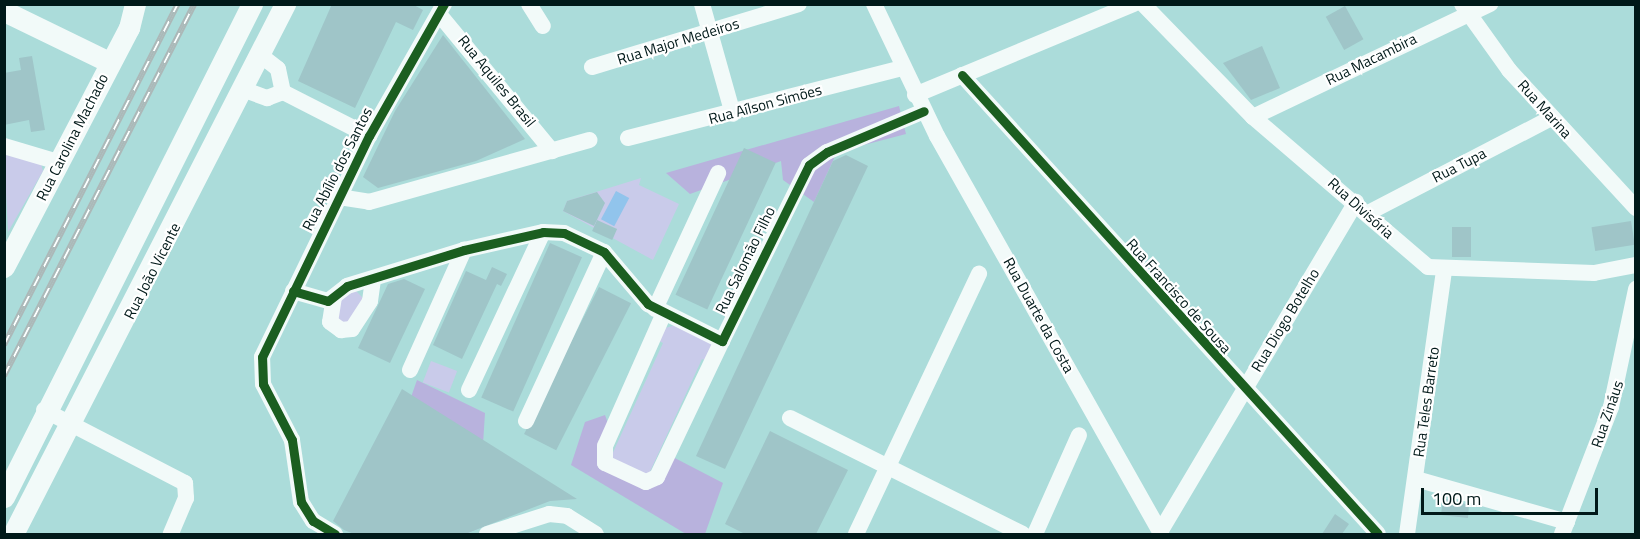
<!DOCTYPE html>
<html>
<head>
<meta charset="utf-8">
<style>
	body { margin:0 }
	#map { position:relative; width:1640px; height:539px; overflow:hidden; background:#abdcda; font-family:"Titillium Web",sans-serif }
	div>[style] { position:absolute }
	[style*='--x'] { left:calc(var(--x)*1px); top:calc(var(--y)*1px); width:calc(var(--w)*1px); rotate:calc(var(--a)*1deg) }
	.green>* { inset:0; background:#c9cbea; transform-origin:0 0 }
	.forest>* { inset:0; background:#b8b2dd }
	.water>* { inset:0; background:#91c4ec; transform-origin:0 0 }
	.building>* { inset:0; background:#9fc5c8; transform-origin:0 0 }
	.minor>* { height:16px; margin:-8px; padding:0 8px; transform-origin:8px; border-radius:8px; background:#f2faf9 }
	.major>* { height:21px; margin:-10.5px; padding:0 10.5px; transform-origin:10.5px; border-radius:10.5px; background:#f2faf9 }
	.rail>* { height:6px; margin-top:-3px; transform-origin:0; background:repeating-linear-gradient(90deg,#fff 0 11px,#acb8b8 0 22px); box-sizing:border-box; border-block:2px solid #acb8b8 }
	.cycleway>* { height:9px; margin:-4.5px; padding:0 4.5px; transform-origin:4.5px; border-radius:4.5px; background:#1b5e20 }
	span { translate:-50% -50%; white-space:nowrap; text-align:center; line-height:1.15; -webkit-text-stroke:4.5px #fff; paint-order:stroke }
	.street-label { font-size:15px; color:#001919 }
	.frame { position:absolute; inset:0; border:6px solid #001919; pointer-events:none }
	.scale { position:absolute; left:1421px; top:488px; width:177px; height:27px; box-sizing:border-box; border:3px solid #001919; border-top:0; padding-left:8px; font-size:18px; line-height:21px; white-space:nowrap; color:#001919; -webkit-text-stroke:4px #fff; paint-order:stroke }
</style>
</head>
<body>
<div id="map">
	<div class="green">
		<div style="clip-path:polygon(4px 154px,41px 164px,43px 171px,8px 232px)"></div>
		<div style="clip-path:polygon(641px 178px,639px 185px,679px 204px,653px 260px,563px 211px,567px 201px)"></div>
		<div style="clip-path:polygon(355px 290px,363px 298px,353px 322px,341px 325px,334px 310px,341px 296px)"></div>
		<div style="clip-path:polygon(679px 324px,712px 342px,709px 362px,702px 359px,648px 476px,610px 459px,663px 343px,657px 340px,662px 329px)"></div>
		<div style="left:431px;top:361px;width:28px;height:23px;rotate:21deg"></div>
	</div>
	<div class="forest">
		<div style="clip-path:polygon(899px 106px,906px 134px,837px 152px,814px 202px,783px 180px,781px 161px,690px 194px,666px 173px)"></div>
		<div style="clip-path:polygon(417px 380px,485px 413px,482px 460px,511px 515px,465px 534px,372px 534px,374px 503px)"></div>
		<div style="clip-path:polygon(605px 415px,610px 429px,598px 457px,646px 482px,669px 455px,723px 483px,705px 534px,686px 534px,571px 465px,585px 422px)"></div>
	</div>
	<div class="water">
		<div style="left:616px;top:191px;width:15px;height:32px;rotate:28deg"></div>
	</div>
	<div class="building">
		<div style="clip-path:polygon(332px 4px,412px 4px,423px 10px,413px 30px,396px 22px,355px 108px,298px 81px)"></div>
		<div style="left:1345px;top:6px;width:38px;height:22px;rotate:61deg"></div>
		<div style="clip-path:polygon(443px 35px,525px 139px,476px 161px,378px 188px,363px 177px,395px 111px)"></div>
		<div style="clip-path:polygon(1262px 46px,1280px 88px,1251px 100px,1223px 63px)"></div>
		<div style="clip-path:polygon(32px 56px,45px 130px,31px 132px,29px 120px,4px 125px,4px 73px,21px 70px,19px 58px)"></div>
		<div style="left:744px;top:148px;width:35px;height:162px;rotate:25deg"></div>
		<div style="clip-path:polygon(846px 155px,868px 166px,725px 469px,696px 456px,833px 161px)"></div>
		<div style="clip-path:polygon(597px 192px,605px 203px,594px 226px,563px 211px,567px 201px)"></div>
		<div style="left:597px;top:220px;width:22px;height:12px;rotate:24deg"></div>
		<div style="left:1631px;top:221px;width:24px;height:40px;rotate:81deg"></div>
		<div style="left:1452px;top:227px;width:19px;height:30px"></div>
		<div style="left:550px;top:243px;width:35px;height:169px;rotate:24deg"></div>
		<div style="clip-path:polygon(492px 267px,507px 274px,501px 286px,497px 284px,462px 359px,433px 345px,466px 271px,486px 280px)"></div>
		<div style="clip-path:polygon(404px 279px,425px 289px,390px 363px,358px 348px,388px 284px)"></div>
		<div style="left:599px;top:287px;width:36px;height:165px;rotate:27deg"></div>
		<div style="clip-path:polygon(402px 389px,453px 421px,577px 499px,550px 501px,465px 534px,354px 534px,344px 530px,333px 521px)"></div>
		<div style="clip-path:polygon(770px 431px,848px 470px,816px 534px,745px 534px,725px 524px)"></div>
		<div style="clip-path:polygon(1443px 498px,1469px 505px,1468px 518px,1441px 515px)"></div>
		<div style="clip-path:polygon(1335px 514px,1349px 524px,1342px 534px,1322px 534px)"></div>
	</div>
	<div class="minor">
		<div style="--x:529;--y:4;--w:26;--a:58"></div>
		<div style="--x:702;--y:4;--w:114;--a:74.3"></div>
		<div style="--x:874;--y:4;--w:146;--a:64.5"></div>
		<div style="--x:937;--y:136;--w:457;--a:60.6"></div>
		<div style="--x:1143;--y:4;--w:158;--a:45.8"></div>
		<div style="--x:1253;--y:117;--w:230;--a:40.6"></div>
		<div style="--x:1428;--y:267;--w:166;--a:2.1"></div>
		<div style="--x:1594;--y:273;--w:43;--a:-10.8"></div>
		<div style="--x:1462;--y:4;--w:81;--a:54.5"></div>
		<div style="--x:1509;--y:70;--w:188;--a:47.4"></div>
		<div style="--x:439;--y:14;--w:178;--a:50.5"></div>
		<div style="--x:259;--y:54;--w:24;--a:38"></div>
		<div style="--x:278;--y:69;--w:24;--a:78"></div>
		<div style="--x:592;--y:67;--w:216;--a:-16.9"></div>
		<div style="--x:962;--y:75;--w:619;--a:47.81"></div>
		<div style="--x:242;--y:89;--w:27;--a:20"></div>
		<div style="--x:267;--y:98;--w:17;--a:-21"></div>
		<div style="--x:283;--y:92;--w:97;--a:27.1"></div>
		<div style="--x:915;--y:95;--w:237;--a:-22.6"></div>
		<div style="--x:1253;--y:117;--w:263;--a:-25.5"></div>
		<div style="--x:628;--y:138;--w:283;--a:-14.3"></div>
		<div style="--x:4;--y:146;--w:56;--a:16.5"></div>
		<div style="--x:339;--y:197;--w:30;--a:9"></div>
		<div style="--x:369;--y:202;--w:229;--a:-15.7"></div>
		<div style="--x:1368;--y:213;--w:206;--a:-27.4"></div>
		<div style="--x:293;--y:291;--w:36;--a:16"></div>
		<div style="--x:328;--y:301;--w:24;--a:-38"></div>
		<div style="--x:347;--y:286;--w:122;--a:-17.1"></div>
		<div style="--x:464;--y:250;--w:81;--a:-12.8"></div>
		<div style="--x:543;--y:232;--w:21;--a:3"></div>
		<div style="--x:564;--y:233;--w:44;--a:25.4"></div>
		<div style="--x:604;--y:252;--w:68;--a:49.8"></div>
		<div style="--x:648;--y:304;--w:83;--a:26.6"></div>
		<div style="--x:722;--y:341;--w:196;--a:-63.7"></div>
		<div style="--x:809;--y:165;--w:22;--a:-36"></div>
		<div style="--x:827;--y:152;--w:105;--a:-22.9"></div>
		<div style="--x:334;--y:297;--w:25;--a:99"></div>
		<div style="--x:330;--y:322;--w:14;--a:36"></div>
		<div style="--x:341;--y:330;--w:11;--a:-5"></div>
		<div style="--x:352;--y:329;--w:33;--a:-57"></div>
		<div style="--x:370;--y:301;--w:21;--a:-82"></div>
		<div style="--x:655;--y:309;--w:150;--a:-65.1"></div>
		<div style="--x:664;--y:313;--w:145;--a:113.9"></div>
		<div style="--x:605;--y:446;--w:17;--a:90"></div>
		<div style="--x:605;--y:463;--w:45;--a:24.9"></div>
		<div style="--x:646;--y:482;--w:12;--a:-24"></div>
		<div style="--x:657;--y:477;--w:151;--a:-64.5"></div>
		<div style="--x:410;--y:370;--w:132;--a:-65.8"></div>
		<div style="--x:469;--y:390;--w:174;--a:-64.9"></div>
		<div style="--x:44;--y:410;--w:159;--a:27.4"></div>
		<div style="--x:185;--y:483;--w:15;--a:86"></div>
		<div style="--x:186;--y:498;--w:39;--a:113"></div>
		<div style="--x:790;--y:418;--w:260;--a:26.5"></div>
		<div style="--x:526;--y:421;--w:186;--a:-65.2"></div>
		<div style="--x:1416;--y:479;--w:157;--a:15.9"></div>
		<div style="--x:1160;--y:532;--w:384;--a:-59.3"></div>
		<div style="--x:335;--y:534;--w:26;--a:-149"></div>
		<div style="--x:313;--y:521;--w:22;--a:-122"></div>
		<div style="--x:301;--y:502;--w:63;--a:-98.3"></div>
		<div style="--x:292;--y:440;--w:63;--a:-117.4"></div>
		<div style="--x:263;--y:384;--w:27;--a:-92"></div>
		<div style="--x:262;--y:357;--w:246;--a:-64.2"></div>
		<div style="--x:369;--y:136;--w:152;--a:-60.4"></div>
		<div style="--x:487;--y:534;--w:65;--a:-17.9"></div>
		<div style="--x:549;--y:514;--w:18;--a:6"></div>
		<div style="--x:567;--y:516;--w:34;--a:32"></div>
		<div style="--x:856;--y:534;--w:288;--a:-64.7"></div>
		<div style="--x:1035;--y:534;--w:108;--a:-66"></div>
		<div style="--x:1407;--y:534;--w:267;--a:-82"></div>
		<div style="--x:1562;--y:534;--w:136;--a:-68.9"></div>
		<div style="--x:1611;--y:407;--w:121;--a:-78"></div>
	</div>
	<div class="major">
		<div style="--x:4;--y:11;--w:117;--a:25.9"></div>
		<div style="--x:4;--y:267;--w:270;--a:-62.4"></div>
		<div style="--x:129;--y:28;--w:25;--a:-76"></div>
		<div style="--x:4;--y:497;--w:552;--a:-63.3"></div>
		<div style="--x:13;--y:534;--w:596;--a:-62.83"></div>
	</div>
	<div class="rail">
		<div style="--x:4;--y:345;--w:383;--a:-63"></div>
		<div style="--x:4;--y:376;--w:418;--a:-62.9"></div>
	</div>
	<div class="cycleway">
		<div style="--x:962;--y:75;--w:619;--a:47.81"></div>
		<div style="--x:293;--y:291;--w:36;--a:16"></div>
		<div style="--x:328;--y:301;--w:24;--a:-38"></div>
		<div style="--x:347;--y:286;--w:122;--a:-17.1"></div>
		<div style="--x:464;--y:250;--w:81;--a:-12.8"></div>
		<div style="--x:543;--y:232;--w:21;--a:3"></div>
		<div style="--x:564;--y:233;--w:44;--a:25.4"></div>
		<div style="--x:604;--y:252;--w:68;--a:49.8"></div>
		<div style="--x:648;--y:304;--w:83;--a:26.6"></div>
		<div style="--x:722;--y:341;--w:196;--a:-63.7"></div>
		<div style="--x:809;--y:165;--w:22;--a:-36"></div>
		<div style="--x:827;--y:152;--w:105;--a:-22.9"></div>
		<div style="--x:335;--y:534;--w:26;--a:-149"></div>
		<div style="--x:313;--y:521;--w:22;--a:-122"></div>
		<div style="--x:301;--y:502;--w:63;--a:-98.3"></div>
		<div style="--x:292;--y:440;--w:63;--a:-117.4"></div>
		<div style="--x:263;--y:384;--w:27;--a:-92"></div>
		<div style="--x:262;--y:357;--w:246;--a:-64.2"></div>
		<div style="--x:369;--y:136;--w:152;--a:-60.4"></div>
	</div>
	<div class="street-label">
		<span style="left:678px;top:41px;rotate:-17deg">Rua Major Medeiros</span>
		<span style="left:1371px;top:59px;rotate:-26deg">Rua Macambira</span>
		<span style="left:497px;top:81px;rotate:51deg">Rua Aquiles Brasil</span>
		<span style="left:765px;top:104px;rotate:-15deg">Rua Aílson Simões</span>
		<span style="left:1545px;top:109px;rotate:48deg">Rua Marina</span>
		<span style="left:72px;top:137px;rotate:-63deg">Rua Carolina Machado</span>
		<span style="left:1459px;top:165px;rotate:-27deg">Rua Tupa</span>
		<span style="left:337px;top:169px;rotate:-63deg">Rua Abílio dos Santos</span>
		<span style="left:1361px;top:208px;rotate:42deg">Rua Divisória</span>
		<span style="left:745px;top:260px;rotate:-64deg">Rua Salomão Filho</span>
		<span style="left:152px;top:271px;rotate:-63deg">Rua João Vicente</span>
		<span style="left:1179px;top:296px;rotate:48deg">Rua Francisco de Sousa</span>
		<span style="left:1039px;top:315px;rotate:61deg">Rua Duarte da Costa</span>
		<span style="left:1285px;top:320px;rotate:-59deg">Rua Diogo Botelho</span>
		<span style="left:1426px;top:402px;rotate:-82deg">Rua Teles Barreto</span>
		<span style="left:1607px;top:414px;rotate:-71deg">Rua Zináus</span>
	</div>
	<div class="frame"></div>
	<div class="scale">100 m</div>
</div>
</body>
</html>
